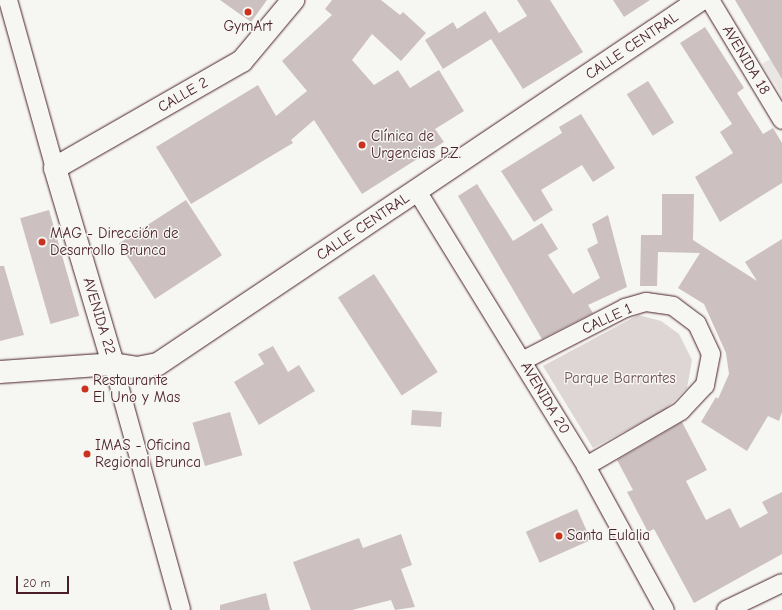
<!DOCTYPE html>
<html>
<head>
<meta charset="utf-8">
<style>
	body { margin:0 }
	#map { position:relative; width:782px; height:610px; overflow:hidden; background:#f6f6f2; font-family:"Comic Neue",sans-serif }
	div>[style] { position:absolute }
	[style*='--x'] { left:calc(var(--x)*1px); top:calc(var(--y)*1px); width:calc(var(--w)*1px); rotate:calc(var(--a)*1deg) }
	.built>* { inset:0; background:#e9e6e3 }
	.green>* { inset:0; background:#ddd6d5 }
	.building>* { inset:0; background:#ccc1c0; transform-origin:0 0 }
	.roads { filter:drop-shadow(0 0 1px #4a1f2b) drop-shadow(0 0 1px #4a1f2b) }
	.minor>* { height:18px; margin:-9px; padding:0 9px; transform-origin:9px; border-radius:9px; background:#f6f6f2 }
	.secondary>* { height:22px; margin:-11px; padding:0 11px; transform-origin:11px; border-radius:11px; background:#f6f6f2 }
	.dots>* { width:11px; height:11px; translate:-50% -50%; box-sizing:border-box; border:2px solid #f6f6f2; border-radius:50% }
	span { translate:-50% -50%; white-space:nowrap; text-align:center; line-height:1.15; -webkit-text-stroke:3px #f6f6f2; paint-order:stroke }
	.poi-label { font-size:15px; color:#4a1f2b }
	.left { translate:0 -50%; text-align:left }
	.street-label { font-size:15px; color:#4a1f2b }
	.park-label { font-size:15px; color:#6f4d56 }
	.scale { position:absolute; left:16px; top:576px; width:53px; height:18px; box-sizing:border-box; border:2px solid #4a1f2b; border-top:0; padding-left:5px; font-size:12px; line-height:14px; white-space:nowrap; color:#4a1f2b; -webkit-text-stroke:3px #f6f6f2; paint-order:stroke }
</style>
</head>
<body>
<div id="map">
	<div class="built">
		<div style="clip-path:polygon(782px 52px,782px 95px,762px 64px)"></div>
	</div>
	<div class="green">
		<div style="clip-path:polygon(638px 315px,661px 321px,679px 334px,692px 360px,687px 388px,665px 410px,593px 448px,543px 366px)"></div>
	</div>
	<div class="building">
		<div style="clip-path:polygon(220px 0,267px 0,251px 22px)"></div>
		<div style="clip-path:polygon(332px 0,381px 0,400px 15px,403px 12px,426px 33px,401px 61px,372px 34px,352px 60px,374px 85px,398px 70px,410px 88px,439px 70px,464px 111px,435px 129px,444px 142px,362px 194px,314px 120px,291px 140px,293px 143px,191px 204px,156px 147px,258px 85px,276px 116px,307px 91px,282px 61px,332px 15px,325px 9px)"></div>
		<div style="clip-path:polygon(517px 0,550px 0,583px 52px,523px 89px,491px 39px,443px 69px,425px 40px,453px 22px,457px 29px,485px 11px,499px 33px,527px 16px)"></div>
		<div style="clip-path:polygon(613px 0,650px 0,624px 17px)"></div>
		<div style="clip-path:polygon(735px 0,782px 0,782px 79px)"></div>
		<div style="clip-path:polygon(705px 27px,744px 88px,737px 93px,763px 134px,773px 128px,782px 143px,782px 183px,720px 222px,695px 177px,733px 153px,720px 132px,732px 124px,680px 43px)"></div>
		<div style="left:648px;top:81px;width:49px;height:25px;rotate:58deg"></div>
		<div style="clip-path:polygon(581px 114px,615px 168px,593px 182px,582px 165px,541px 190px,553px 210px,534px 222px,501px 171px,562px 133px,559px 127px)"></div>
		<div style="clip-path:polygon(477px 184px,513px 241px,542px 223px,558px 249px,548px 255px,573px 294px,600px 278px,587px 249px,598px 243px,592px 224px,608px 215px,627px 287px,588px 305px,593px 313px,542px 339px,458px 196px)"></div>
		<div style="clip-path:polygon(662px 194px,694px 194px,693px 240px,757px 281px,745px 262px,782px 239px,782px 412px,779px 421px,768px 416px,747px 451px,701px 422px,716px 397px,718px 399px,729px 374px,726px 353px,704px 304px,678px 288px,700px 253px,658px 252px,657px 286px,640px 286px,641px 235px,662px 235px)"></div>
		<div style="left:186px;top:200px;width:66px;height:80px;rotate:57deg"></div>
		<div style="left:49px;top:210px;width:110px;height:30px;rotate:74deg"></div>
		<div style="clip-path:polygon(0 266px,4px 266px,24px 335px,0 341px)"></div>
		<div style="left:374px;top:274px;width:117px;height:43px;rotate:57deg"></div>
		<div style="clip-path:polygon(273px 346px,288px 372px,299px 365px,315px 391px,259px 425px,234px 382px,264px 364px,258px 354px)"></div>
		<div style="left:412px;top:410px;width:30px;height:15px;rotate:4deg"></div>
		<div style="left:230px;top:412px;width:45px;height:39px;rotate:74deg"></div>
		<div style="clip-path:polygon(682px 422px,707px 470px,686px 481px,706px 520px,730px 508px,740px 528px,768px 513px,762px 502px,782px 492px,782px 554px,694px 603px,654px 529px,648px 532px,627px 492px,633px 490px,617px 460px)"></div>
		<div style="left:577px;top:509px;width:34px;height:56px;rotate:66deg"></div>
		<div style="clip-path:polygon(401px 534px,412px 565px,401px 569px,415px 607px,395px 610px,391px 600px,352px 610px,311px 610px,293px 562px,359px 538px,363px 548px)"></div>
		<div style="clip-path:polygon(266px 593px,270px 610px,220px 610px,220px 605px)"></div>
	</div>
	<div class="roads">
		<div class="minor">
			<div style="--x:8;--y:0;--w:174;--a:74.4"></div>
			<div style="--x:710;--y:0;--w:140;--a:59"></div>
			<div style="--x:417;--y:191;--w:323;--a:58.4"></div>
			<div style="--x:586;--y:466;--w:164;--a:61.3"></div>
			<div style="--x:522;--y:361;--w:116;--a:-27.2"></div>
			<div style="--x:625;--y:308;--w:22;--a:-16"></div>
			<div style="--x:646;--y:302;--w:27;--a:8"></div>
			<div style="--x:673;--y:306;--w:30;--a:37"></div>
			<div style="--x:697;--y:324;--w:33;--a:65"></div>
			<div style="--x:711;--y:354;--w:32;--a:101"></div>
			<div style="--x:705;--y:385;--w:35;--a:133"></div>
			<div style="--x:681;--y:411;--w:110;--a:149.9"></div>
			<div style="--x:113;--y:364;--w:255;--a:74.5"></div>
			<div style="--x:726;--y:610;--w:62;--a:-25.7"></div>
		</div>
		<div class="secondary">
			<div style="--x:113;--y:364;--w:204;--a:-106.5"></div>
			<div style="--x:55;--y:168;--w:215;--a:-29.8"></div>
			<div style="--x:242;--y:61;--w:80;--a:-50.1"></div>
			<div style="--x:0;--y:372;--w:113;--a:-4"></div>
			<div style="--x:113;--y:364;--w:24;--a:9"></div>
			<div style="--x:137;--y:368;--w:21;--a:-11"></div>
			<div style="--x:158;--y:364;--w:653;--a:-33.88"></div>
		</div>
	</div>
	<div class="dots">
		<div style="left:248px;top:12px;background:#c8321e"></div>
		<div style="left:362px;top:145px;background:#c8321e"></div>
		<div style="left:42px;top:242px;background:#c8321e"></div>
		<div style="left:85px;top:389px;background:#c8321e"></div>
		<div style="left:87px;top:454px;background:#c8321e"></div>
		<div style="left:559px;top:536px;background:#c8321e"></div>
	</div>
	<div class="poi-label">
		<span style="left:248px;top:27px">GymArt</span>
		<span class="left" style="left:371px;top:145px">Clínica de<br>Urgencias P.Z.</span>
		<span class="left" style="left:50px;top:242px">MAG - Dirección de<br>Desarrollo Brunca</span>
		<span class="left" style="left:93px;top:389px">Restaurante<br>El Uno y Mas</span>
		<span class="left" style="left:95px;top:454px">IMAS - Oficina<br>Regional Brunca</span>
		<span class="left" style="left:567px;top:536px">Santa Eulalia</span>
	</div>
	<div class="street-label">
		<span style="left:632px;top:46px;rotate:-34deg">CALLE CENTRAL</span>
		<span style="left:746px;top:60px;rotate:59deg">AVENIDA 18</span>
		<span style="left:183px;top:95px;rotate:-30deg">CALLE 2</span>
		<span style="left:363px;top:227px;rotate:-34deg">CALLE CENTRAL</span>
		<span style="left:99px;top:316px;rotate:73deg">AVENIDA 22</span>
		<span style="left:607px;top:319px;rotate:-25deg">CALLE 1</span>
		<span style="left:545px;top:398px;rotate:59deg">AVENIDA 20</span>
	</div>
	<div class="park-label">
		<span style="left:620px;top:379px">Parque Barrantes</span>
	</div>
	<div class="scale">20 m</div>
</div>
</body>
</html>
